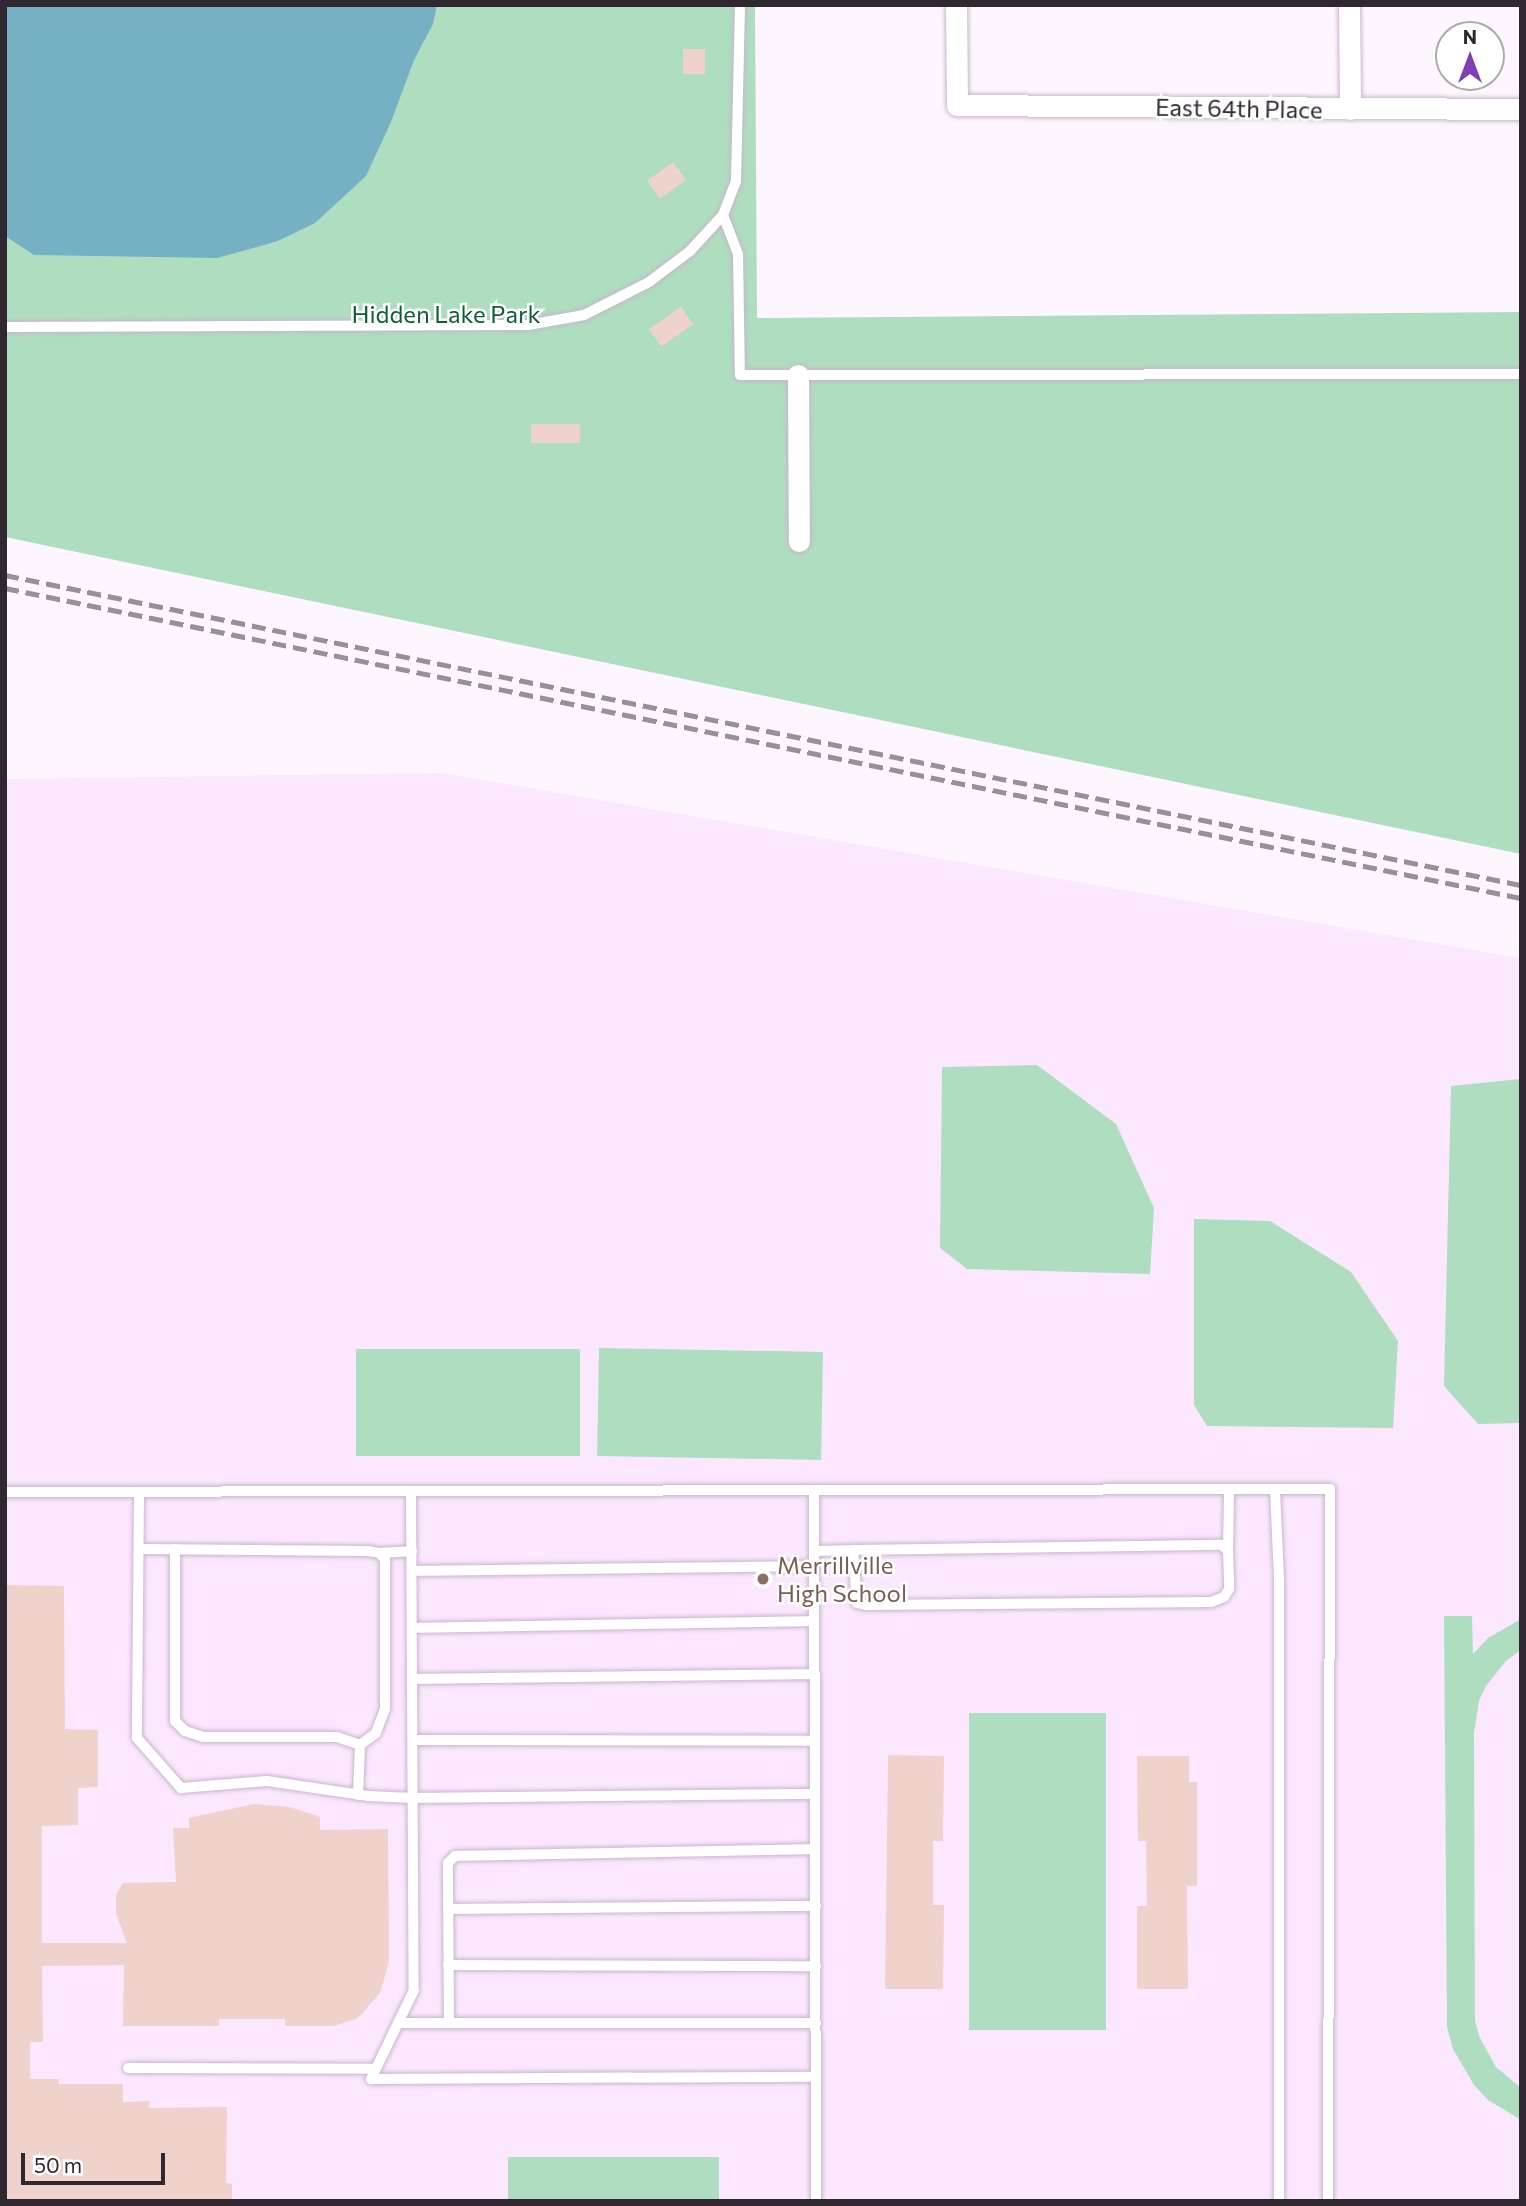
<!DOCTYPE html>
<html>
<head>
<meta charset="utf-8">
<style>
	body { margin:0 }
	#map { position:relative; width:1526px; height:2206px; overflow:hidden; background:#fef6ff; font-family:Commissioner,sans-serif }
	div>[style] { position:absolute }
	[style*='--x'] { left:calc(var(--x)*1px); top:calc(var(--y)*1px); width:calc(var(--w)*1px); rotate:calc(var(--a)*1deg) }
	.built>* { inset:0; background:#fbe8fe }
	.green>* { inset:0; background:#aedebf; transform-origin:0 0 }
	.water>* { inset:0; background:#76b0c4 }
	.building>* { inset:0; background:#f0d2cc; transform-origin:0 0 }
	.roads { filter:drop-shadow(0 0 2px #c8b6cb) drop-shadow(0 0 2px #c8b6cb) }
	.service>* { height:10px; margin:-5px; padding:0 5px; transform-origin:5px; border-radius:5px; background:#fff }
	.minor>* { height:21px; margin:-10.5px; padding:0 10.5px; transform-origin:10.5px; border-radius:10.5px; background:#fff }
	.rail>* { height:5px; margin-top:-2.5px; transform-origin:0; background:repeating-linear-gradient(90deg,#989099 0 14px,transparent 0 21px) }
	.dots>* { width:19px; height:19px; translate:-50% -50%; box-sizing:border-box; border:4px solid #fff; border-radius:50% }
	span { translate:-50% -50%; white-space:nowrap; text-align:center; line-height:1.15; -webkit-text-stroke:5px #fff; paint-order:stroke }
	.street-label { font-size:24px; color:#2f2830 }
	.park-label { font-size:24px; color:#0e5d37 }
	.education-label { font-size:24px; color:#785e54 }
	.left { translate:0 -50%; text-align:left }
	.frame { position:absolute; inset:0; border:7px solid #2f2830; pointer-events:none }
	.north { position:absolute; left:1435px; top:21px; width:70px; height:70px; box-sizing:border-box; background:#fff; border:2px solid #aca9ac; border-radius:50%; rotate:0deg; font-size:19px; font-weight:700; line-height:28px; text-align:center; color:#2f2830 }
	.north::after { content:''; display:block; margin:auto; width:24px; height:32px; background:#813fb3; clip-path:polygon(50% 0,100% 100%,50% 72%,0 100%) }
	.scale { position:absolute; left:21px; top:2153px; width:144px; height:32px; box-sizing:border-box; border:4px solid #2f2830; border-top:0; padding-left:9px; font-size:21px; line-height:24px; white-space:nowrap; color:#2f2830; -webkit-text-stroke:5px #fff; paint-order:stroke }
</style>
</head>
<body>
<div id="map">
	<div class="built">
		<div style="clip-path:polygon(442px 773px,1521px 958px,1521px 2201px,5px 2201px,5px 779px)"></div>
	</div>
	<div class="green">
		<div style="clip-path:polygon(5px 5px,755px 5px,757px 318px,1521px 312px,1521px 854px,5px 537px)"></div>
		<div style="clip-path:polygon(1037px 1065px,1116px 1124px,1154px 1208px,1150px 1274px,967px 1269px,940px 1248px,942px 1067px)"></div>
		<div style="clip-path:polygon(1521px 1079px,1521px 1423px,1478px 1424px,1444px 1386px,1451px 1086px)"></div>
		<div style="clip-path:polygon(1194px 1219px,1270px 1221px,1351px 1272px,1398px 1341px,1393px 1428px,1207px 1426px,1194px 1405px)"></div>
		<div style="left:599px;top:1348px;width:224px;height:108px;rotate:1deg"></div>
		<div style="left:356px;top:1349px;width:224px;height:107px"></div>
		<div style="clip-path:polygon(1444px 1616px,1472px 1616px,1473px 1654px,1488px 1638px,1521px 1619px,1521px 1650px,1506px 1661px,1486px 1686px,1479px 1701px,1474px 1733px,1475px 2021px,1480px 2038px,1496px 2067px,1521px 2088px,1521px 2120px,1488px 2100px,1474px 2085px,1453px 2049px,1447px 2027px)"></div>
		<div style="left:969px;top:1713px;width:137px;height:317px"></div>
		<div style="left:719px;top:2157px;width:44px;height:211px;rotate:90deg"></div>
	</div>
	<div class="water">
		<div style="clip-path:polygon(5px 5px,437px 5px,433px 24px,414px 60px,391px 122px,366px 176px,315px 223px,278px 241px,217px 258px,34px 255px,5px 236px)"></div>
	</div>
	<div class="building">
		<div style="left:683px;top:49px;width:22px;height:25px"></div>
		<div style="left:673px;top:162px;width:22px;height:32px;rotate:54deg"></div>
		<div style="left:681px;top:307px;width:21px;height:39px;rotate:55deg"></div>
		<div style="left:580px;top:424px;width:19px;height:49px;rotate:90deg"></div>
		<div style="clip-path:polygon(5px 1585px,64px 1586px,65px 1729px,98px 1730px,98px 1787px,78px 1788px,78px 1825px,42px 1826px,42px 1943px,127px 1943px,116px 1914px,116px 1895px,123px 1883px,176px 1882px,173px 1828px,189px 1828px,189px 1818px,254px 1804px,290px 1807px,320px 1817px,320px 1830px,388px 1829px,389px 1962px,380px 1993px,358px 2018px,334px 2026px,285px 2026px,285px 2019px,219px 2019px,219px 2026px,123px 2026px,124px 1965px,42px 1966px,43px 2042px,30px 2042px,30px 2079px,59px 2079px,59px 2084px,123px 2084px,123px 2102px,150px 2101px,149px 2108px,227px 2107px,226px 2183px,232px 2184px,232px 2201px,5px 2201px)"></div>
		<div style="clip-path:polygon(888px 1755px,944px 1756px,943px 1841px,933px 1841px,933px 1905px,944px 1905px,943px 1989px,885px 1989px)"></div>
		<div style="clip-path:polygon(1137px 1756px,1189px 1756px,1189px 1782px,1197px 1782px,1197px 1886px,1187px 1886px,1188px 1989px,1137px 1989px,1137px 1906px,1147px 1906px,1146px 1841px,1138px 1841px)"></div>
	</div>
	<div class="roads">
		<div class="service">
			<div style="--x:723;--y:215;--w:42;--a:69"></div>
			<div style="--x:738;--y:254;--w:121;--a:89.1"></div>
			<div style="--x:740;--y:375;--w:781;--a:-0.07"></div>
			<div style="--x:5;--y:327;--w:523;--a:-0.22"></div>
			<div style="--x:528;--y:325;--w:57;--a:-10.1"></div>
			<div style="--x:584;--y:315;--w:73;--a:-26.9"></div>
			<div style="--x:649;--y:282;--w:51;--a:-37.1"></div>
			<div style="--x:690;--y:251;--w:49;--a:-47.5"></div>
			<div style="--x:723;--y:215;--w:36;--a:-69"></div>
			<div style="--x:736;--y:181;--w:176;--a:-88.7"></div>
			<div style="--x:1275;--y:1490;--w:88;--a:87.4"></div>
			<div style="--x:1279;--y:1578;--w:623;--a:90"></div>
			<div style="--x:411;--y:1491;--w:499;--a:89.7"></div>
			<div style="--x:414;--y:1990;--w:99;--a:115.8"></div>
			<div style="--x:371;--y:2079;--w:445;--a:-0.3"></div>
			<div style="--x:814;--y:1491;--w:710;--a:89.84"></div>
			<div style="--x:5;--y:1492;--w:1325;--a:-0.13"></div>
			<div style="--x:1330;--y:1489;--w:712;--a:90.16"></div>
			<div style="--x:139;--y:1492;--w:246;--a:90.5"></div>
			<div style="--x:137;--y:1738;--w:67;--a:48.7"></div>
			<div style="--x:181;--y:1788;--w:86;--a:-4.7"></div>
			<div style="--x:267;--y:1781;--w:102;--a:8.4"></div>
			<div style="--x:368;--y:1796;--w:45;--a:2.5"></div>
			<div style="--x:413;--y:1798;--w:402;--a:-0.6"></div>
			<div style="--x:139;--y:1549;--w:229;--a:0.5"></div>
			<div style="--x:368;--y:1551;--w:11;--a:10"></div>
			<div style="--x:379;--y:1553;--w:8;--a:45"></div>
			<div style="--x:385;--y:1559;--w:150;--a:90"></div>
			<div style="--x:385;--y:1709;--w:26;--a:111"></div>
			<div style="--x:376;--y:1733;--w:20;--a:143"></div>
			<div style="--x:360;--y:1745;--w:50;--a:92.3"></div>
			<div style="--x:175;--y:1549;--w:172;--a:90"></div>
			<div style="--x:175;--y:1721;--w:14;--a:45"></div>
			<div style="--x:185;--y:1731;--w:19;--a:18"></div>
			<div style="--x:203;--y:1737;--w:134;--a:0"></div>
			<div style="--x:337;--y:1737;--w:24;--a:19"></div>
			<div style="--x:814;--y:1551;--w:39;--a:-1"></div>
			<div style="--x:853;--y:1550;--w:369;--a:-0.8"></div>
			<div style="--x:1222;--y:1545;--w:8;--a:45"></div>
			<div style="--x:1228;--y:1551;--w:38;--a:88"></div>
			<div style="--x:1229;--y:1589;--w:9;--a:122"></div>
			<div style="--x:1224;--y:1597;--w:14;--a:159"></div>
			<div style="--x:1211;--y:1602;--w:344;--a:179.5"></div>
			<div style="--x:867;--y:1605;--w:10;--a:-169"></div>
			<div style="--x:857;--y:1603;--w:53;--a:-94.3"></div>
			<div style="--x:1228;--y:1551;--w:60;--a:-89"></div>
			<div style="--x:379;--y:1553;--w:33;--a:-3"></div>
			<div style="--x:412;--y:1571;--w:402;--a:-0.7"></div>
			<div style="--x:412;--y:1628;--w:402;--a:-1"></div>
			<div style="--x:412;--y:1679;--w:403;--a:-0.7"></div>
			<div style="--x:413;--y:1740;--w:402;--a:0.1"></div>
			<div style="--x:448;--y:1909;--w:368;--a:-0.5"></div>
			<div style="--x:448;--y:1965;--w:368;--a:0.2"></div>
			<div style="--x:398;--y:2023;--w:418;--a:0"></div>
			<div style="--x:449;--y:2023;--w:160;--a:-90.4"></div>
			<div style="--x:448;--y:1863;--w:10;--a:-45"></div>
			<div style="--x:455;--y:1856;--w:360;--a:-1.1"></div>
			<div style="--x:128;--y:2068;--w:247;--a:0.2"></div>
		</div>
		<div class="minor">
			<div style="--x:956;--y:5;--w:100;--a:89.4"></div>
			<div style="--x:957;--y:105;--w:564;--a:0.41"></div>
			<div style="--x:1349;--y:5;--w:104;--a:89.4"></div>
			<div style="--x:798;--y:375;--w:166;--a:89.7"></div>
		</div>
	</div>
	<div class="rail">
		<div style="--x:5;--y:575;--w:1547;--a:11.56"></div>
		<div style="--x:5;--y:588;--w:1547;--a:11.56"></div>
	</div>
	<div class="dots">
		<div style="left:763px;top:1579px;background:#8d6e63"></div>
	</div>
	<div class="street-label">
		<span style="left:1239px;top:108px;rotate:1deg">East 64th Place</span>
	</div>
	<div class="park-label">
		<span style="left:446px;top:314px">Hidden Lake Park</span>
	</div>
	<div class="education-label">
		<span class="left" style="left:777px;top:1579px">Merrillville<br>High School</span>
	</div>
	<div class="frame"></div>
	<div class="north">N</div>
	<div class="scale">50 m</div>
</div>
</body>
</html>
